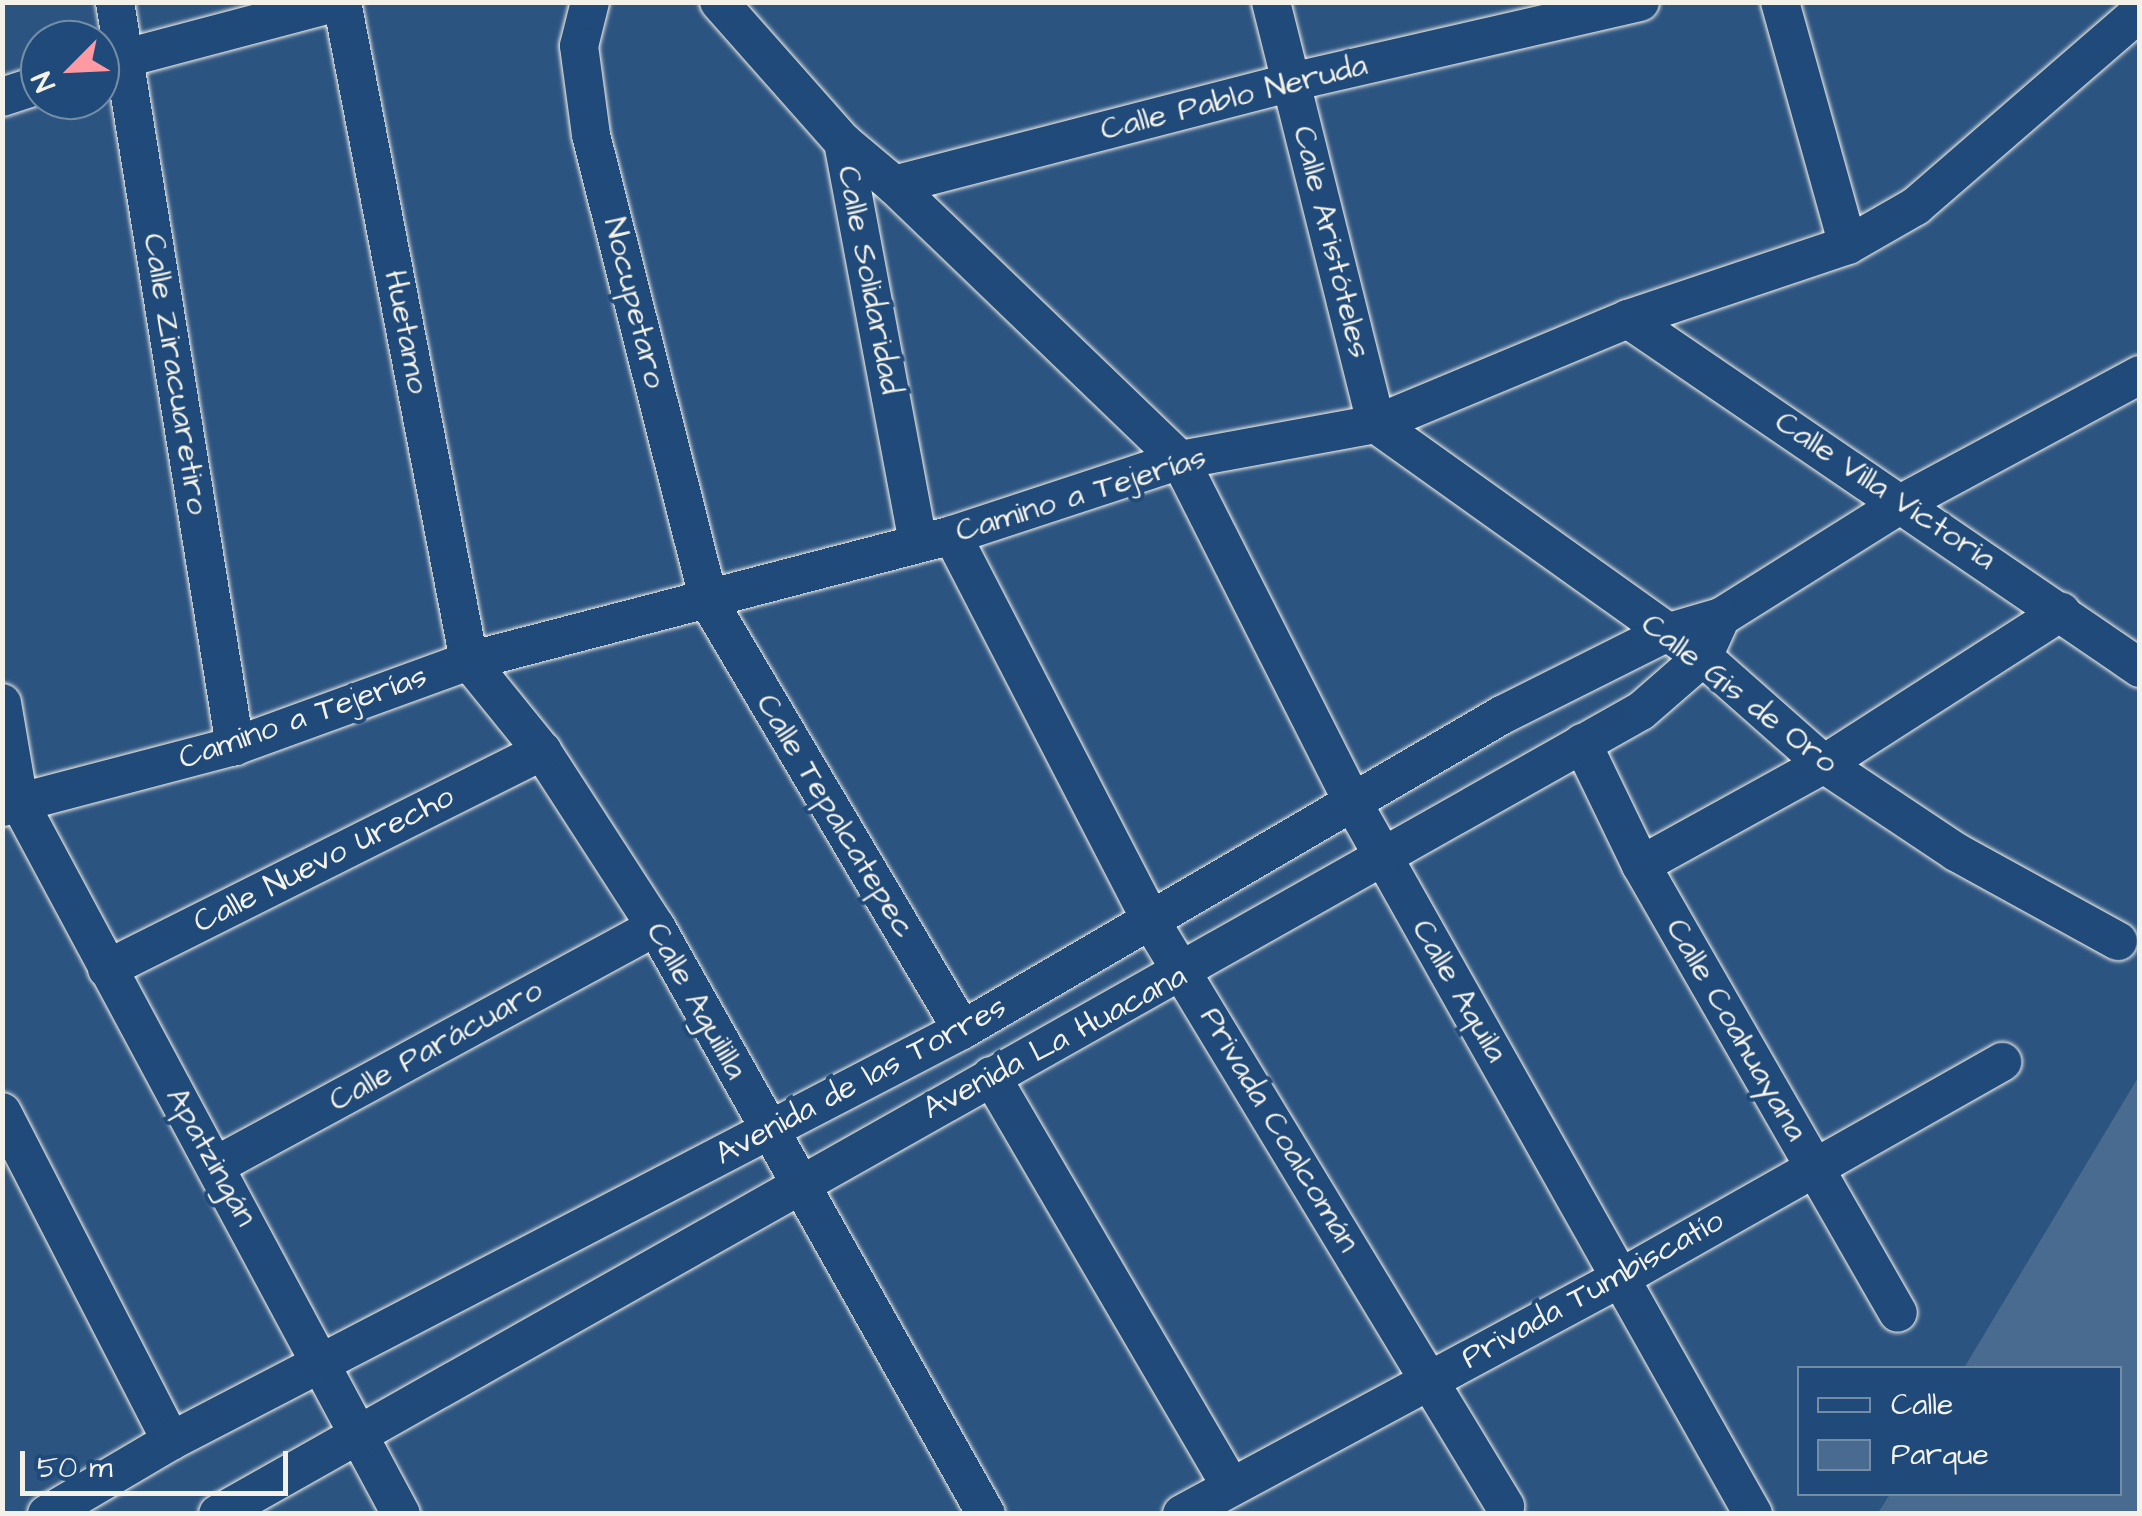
<!DOCTYPE html>
<html>
<head>
<meta charset="utf-8">
<style>
	body { margin:0 }
	#map { position:relative; width:2142px; height:1516px; overflow:hidden; background:#2c5481; font-family:"Architects Daughter",sans-serif }
	div>[style] { position:absolute }
	[style*='--x'] { left:calc(var(--x)*1px); top:calc(var(--y)*1px); width:calc(var(--w)*1px); rotate:calc(var(--a)*1deg) }
	.green>* { inset:0; background:#496b90 }
	.roads { filter:drop-shadow(0 0 2px #f4f1e8) drop-shadow(0 0 2px #f4f1e8) }
	.minor>* { height:38px; margin:-19px; padding:0 19px; transform-origin:19px; border-radius:19px; background:#1f4a7a }
	span { translate:-50% -50%; white-space:nowrap; text-align:center; line-height:1.15; -webkit-text-stroke:8px #1f4a7a; paint-order:stroke }
	.street-label { font-size:32px; color:#f4f1e8 }
	.frame { position:absolute; inset:0; border:5px solid #f4f1e8; pointer-events:none }
	.legend { position:absolute; left:1797px; top:1366px; width:325px; height:130px; box-sizing:border-box; background:#1f4a7a; border:2px solid #748da6; margin:0; padding:12px 18px; list-style:none; font-size:30px; color:#f4f1e8 }
	.legend li { display:flex; align-items:center; gap:20px; height:50px }
	.legend b { width:50px; border:2px solid #748da6 }
	.north { position:absolute; left:20px; top:20px; width:100px; height:100px; box-sizing:border-box; background:#1f4a7a; border:2px solid #748da6; border-radius:50%; rotate:246deg; font-size:28px; font-weight:700; line-height:40px; text-align:center; color:#f4f1e8 }
	.north::after { content:''; display:block; margin:auto; width:35px; height:45px; background:#ff9aa2; clip-path:polygon(50% 0,100% 100%,50% 72%,0 100%) }
	.scale { position:absolute; left:20px; top:1451px; width:268px; height:45px; box-sizing:border-box; border:5px solid #f4f1e8; border-top:0; padding-left:12px; font-size:30px; line-height:35px; white-space:nowrap; color:#f4f1e8; -webkit-text-stroke:8px #1f4a7a; paint-order:stroke }
</style>
</head>
<body>
<div id="map">
	<div class="green">
		<div style="clip-path:polygon(2139px 1076px,2139px 1513px,1878px 1513px,1890px 1494px,2120px 1494px,2120px 1368px,1964px 1368px)"></div>
	</div>
	<div class="roads">
		<div class="minor">
			<div style="--x:115;--y:2;--w:754;--a:80.84"></div>
			<div style="--x:342;--y:2;--w:671;--a:79.09"></div>
			<div style="--x:469;--y:661;--w:116;--a:51"></div>
			<div style="--x:542;--y:751;--w:210;--a:57.1"></div>
			<div style="--x:656;--y:927;--w:673;--a:60.66"></div>
			<div style="--x:590;--y:2;--w:45;--a:104"></div>
			<div style="--x:579;--y:46;--w:90;--a:82.3"></div>
			<div style="--x:591;--y:135;--w:482;--a:75.8"></div>
			<div style="--x:709;--y:602;--w:497;--a:59.4"></div>
			<div style="--x:719;--y:2;--w:187;--a:48.5"></div>
			<div style="--x:843;--y:142;--w:408;--a:79.4"></div>
			<div style="--x:1271;--y:2;--w:435;--a:76"></div>
			<div style="--x:1780;--y:2;--w:252;--a:74.4"></div>
			<div style="--x:103;--y:64;--w:243;--a:-14.8"></div>
			<div style="--x:2;--y:97;--w:40;--a:-18"></div>
			<div style="--x:843;--y:142;--w:67;--a:40.1"></div>
			<div style="--x:894;--y:185;--w:410;--a:-14.5"></div>
			<div style="--x:1291;--y:82;--w:358;--a:-12.9"></div>
			<div style="--x:894;--y:185;--w:397;--a:43.9"></div>
			<div style="--x:1180;--y:460;--w:384;--a:63.2"></div>
			<div style="--x:1353;--y:803;--w:816;--a:60.64"></div>
			<div style="--x:1628;--y:319;--w:620;--a:34.28"></div>
			<div style="--x:1376;--y:424;--w:402;--a:35.5"></div>
			<div style="--x:1703;--y:657;--w:162;--a:41.5"></div>
			<div style="--x:1824;--y:764;--w:159;--a:33.7"></div>
			<div style="--x:1956;--y:852;--w:185;--a:28.8"></div>
			<div style="--x:952;--y:535;--w:437;--a:62.7"></div>
			<div style="--x:1152;--y:923;--w:682;--a:58.81"></div>
			<div style="--x:2;--y:703;--w:100;--a:80.3"></div>
			<div style="--x:19;--y:802;--w:808;--a:61.79"></div>
			<div style="--x:1582;--y:743;--w:136;--a:64.2"></div>
			<div style="--x:1641;--y:865;--w:516;--a:60.16"></div>
			<div style="--x:2;--y:807;--w:241;--a:-14.7"></div>
			<div style="--x:235;--y:746;--w:249;--a:-20"></div>
			<div style="--x:469;--y:661;--w:499;--a:-14.6"></div>
			<div style="--x:952;--y:535;--w:240;--a:-18.2"></div>
			<div style="--x:1180;--y:460;--w:199;--a:-10.4"></div>
			<div style="--x:1376;--y:424;--w:273;--a:-22.6"></div>
			<div style="--x:1628;--y:319;--w:232;--a:-18.6"></div>
			<div style="--x:1848;--y:245;--w:78;--a:-29.8"></div>
			<div style="--x:1916;--y:206;--w:296;--a:-40.9"></div>
			<div style="--x:1641;--y:865;--w:209;--a:-28.9"></div>
			<div style="--x:1824;--y:764;--w:282;--a:-32.7"></div>
			<div style="--x:107;--y:969;--w:487;--a:-26.6"></div>
			<div style="--x:991;--y:1076;--w:475;--a:59.7"></div>
			<div style="--x:2;--y:1112;--w:370;--a:62.8"></div>
			<div style="--x:217;--y:1165;--w:499;--a:-28.5"></div>
			<div style="--x:47;--y:1514;--w:144;--a:-30.5"></div>
			<div style="--x:171;--y:1441;--w:891;--a:-27.46"></div>
			<div style="--x:962;--y:1030;--w:625;--a:-30.26"></div>
			<div style="--x:1502;--y:715;--w:183;--a:-26.6"></div>
			<div style="--x:1666;--y:633;--w:57;--a:-16.2"></div>
			<div style="--x:1721;--y:617;--w:216;--a:-32.1"></div>
			<div style="--x:1904;--y:502;--w:268;--a:-28.3"></div>
			<div style="--x:218;--y:1514;--w:1634;--a:-29.44"></div>
			<div style="--x:1641;--y:711;--w:82;--a:-41.1"></div>
			<div style="--x:1703;--y:657;--w:44;--a:-65.8"></div>
			<div style="--x:1182;--y:1514;--w:500;--a:-28.3"></div>
			<div style="--x:1622;--y:1277;--w:437;--a:-29.5"></div>
		</div>
	</div>
	<div class="street-label">
		<span style="left:1234px;top:98px;rotate:-14deg">Calle Pablo Neruda</span>
		<span style="left:1331px;top:242px;rotate:76deg">Calle Aristóteles</span>
		<span style="left:869px;top:280px;rotate:79deg">Calle Solidaridad</span>
		<span style="left:634px;top:303px;rotate:76deg">Nocupetaro</span>
		<span style="left:406px;top:332px;rotate:79deg">Huetamo</span>
		<span style="left:175px;top:374px;rotate:81deg">Calle Ziracuaretiro</span>
		<span style="left:1885px;top:491px;rotate:34deg">Calle Villa Victoria</span>
		<span style="left:1081px;top:495px;rotate:-17deg">Camino a Tejerías</span>
		<span style="left:1739px;top:694px;rotate:38deg">Calle Gis de Oro</span>
		<span style="left:303px;top:718px;rotate:-19deg">Camino a Tejerías</span>
		<span style="left:835px;top:816px;rotate:59deg">Calle Tepalcatepec</span>
		<span style="left:324px;top:860px;rotate:-27deg">Calle Nuevo Urecho</span>
		<span style="left:1459px;top:991px;rotate:60deg">Calle Aquila</span>
		<span style="left:696px;top:1001px;rotate:61deg">Calle Aguililla</span>
		<span style="left:1736px;top:1030px;rotate:60deg">Calle Coahuayana</span>
		<span style="left:1055px;top:1043px;rotate:-28deg">Avenida La Huacana</span>
		<span style="left:436px;top:1046px;rotate:-29deg">Calle Parácuaro</span>
		<span style="left:861px;top:1081px;rotate:-28deg">Avenida de las Torres</span>
		<span style="left:1279px;top:1130px;rotate:59deg">Privada Coalcomán</span>
		<span style="left:211px;top:1157px;rotate:61deg">Apatzingán</span>
		<span style="left:1593px;top:1290px;rotate:-29deg">Privada Tumbiscatío</span>
	</div>
	<div class="frame"></div>
	<ul class="legend">
	<li><b style="height:12px;background:#1f4a7a"></b>Calle</li>
	<li><b style="height:28px;background:#496b90"></b>Parque</li>
	</ul>
	<div class="north">N</div>
	<div class="scale">50 m</div>
</div>
</body>
</html>
